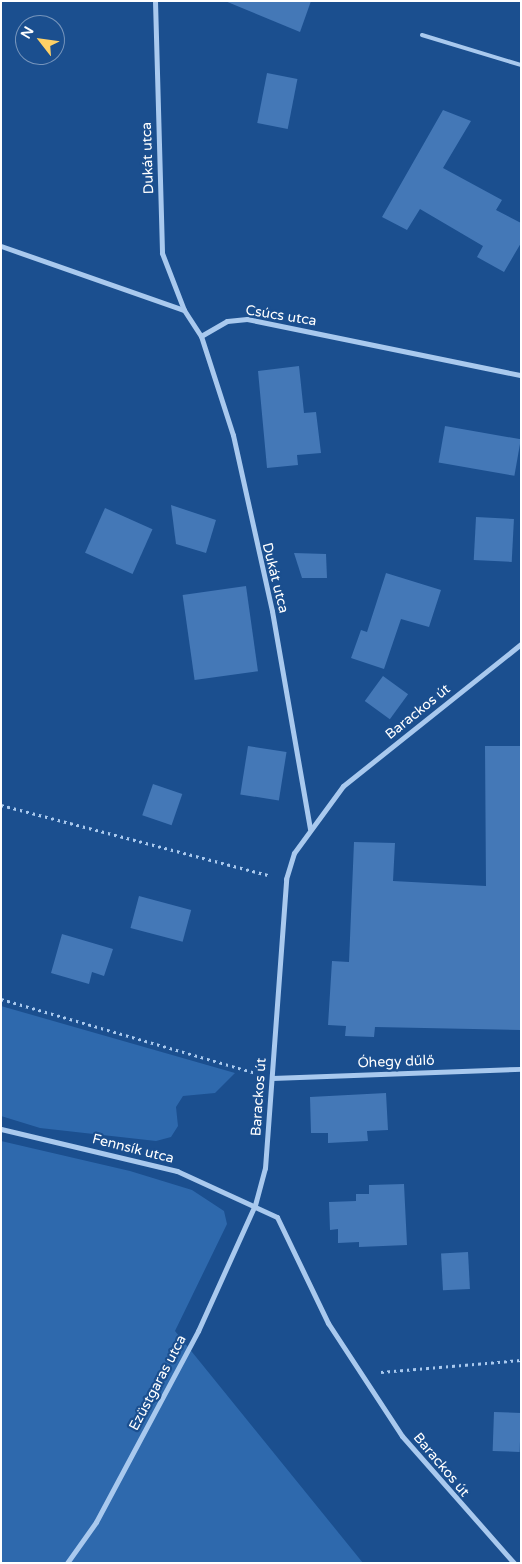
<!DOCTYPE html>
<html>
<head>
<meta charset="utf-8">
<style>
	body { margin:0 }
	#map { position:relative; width:522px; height:1564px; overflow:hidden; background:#1b4f8f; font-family:"Varela Round",sans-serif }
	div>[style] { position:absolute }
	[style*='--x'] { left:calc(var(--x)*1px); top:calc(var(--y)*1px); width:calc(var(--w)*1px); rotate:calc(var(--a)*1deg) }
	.green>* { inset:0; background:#2e69ad }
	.building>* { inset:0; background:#4478b7; transform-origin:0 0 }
	.path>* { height:3px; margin-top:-1.5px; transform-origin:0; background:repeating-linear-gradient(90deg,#a9c9ee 0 2.5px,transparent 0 6.5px) }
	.service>* { height:4px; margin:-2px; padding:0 2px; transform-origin:2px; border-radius:2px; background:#a9c9ee }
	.minor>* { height:5px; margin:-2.5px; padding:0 2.5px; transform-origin:2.5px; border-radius:2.5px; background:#a9c9ee }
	span { translate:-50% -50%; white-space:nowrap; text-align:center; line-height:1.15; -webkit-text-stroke:4.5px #1b4f8f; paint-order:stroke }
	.street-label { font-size:14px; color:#fff }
	.frame { position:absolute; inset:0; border:2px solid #fff; pointer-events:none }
	.north { position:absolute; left:15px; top:15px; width:50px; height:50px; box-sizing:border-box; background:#1b4f8f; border:1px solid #7695bc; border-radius:50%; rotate:300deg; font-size:14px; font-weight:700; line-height:20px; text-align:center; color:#fff }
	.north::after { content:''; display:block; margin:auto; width:18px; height:22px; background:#ffd166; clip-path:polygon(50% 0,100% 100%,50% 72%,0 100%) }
</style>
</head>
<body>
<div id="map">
	<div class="green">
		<div style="clip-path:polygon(1px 1006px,235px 1073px,215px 1093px,183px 1096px,176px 1107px,178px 1126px,171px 1137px,156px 1141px,40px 1128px,1px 1116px)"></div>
		<div style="clip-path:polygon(1px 1141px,130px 1171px,192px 1190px,224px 1211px,227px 1224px,175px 1331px,363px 1563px,1px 1563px)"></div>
	</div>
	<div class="building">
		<div style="clip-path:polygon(225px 1px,311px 1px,300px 32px)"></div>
		<div style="left:267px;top:73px;width:31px;height:51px;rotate:11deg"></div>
		<div style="clip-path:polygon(443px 110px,471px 121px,443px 168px,502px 200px,496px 210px,521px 223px,521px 243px,504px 272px,477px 257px,483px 246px,420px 209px,407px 230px,382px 217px)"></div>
		<div style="clip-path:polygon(299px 366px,304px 413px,316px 412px,321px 453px,297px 455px,298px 465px,267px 468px,258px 371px)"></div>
		<div style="left:445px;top:426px;width:77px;height:37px;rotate:10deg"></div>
		<div style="clip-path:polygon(171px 505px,216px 520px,206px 553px,176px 544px)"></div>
		<div style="left:105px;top:508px;width:52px;height:49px;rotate:24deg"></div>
		<div style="left:476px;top:517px;width:38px;height:43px;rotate:3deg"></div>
		<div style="clip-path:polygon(294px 553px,326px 554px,327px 578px,302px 578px)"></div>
		<div style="clip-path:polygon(386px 573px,441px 590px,429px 627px,401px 619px,384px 669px,351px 658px,361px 630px,367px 632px)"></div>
		<div style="left:246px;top:586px;width:86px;height:64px;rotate:82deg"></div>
		<div style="left:383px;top:676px;width:31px;height:31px;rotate:36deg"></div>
		<div style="left:248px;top:746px;width:39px;height:49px;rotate:9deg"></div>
		<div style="clip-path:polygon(485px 746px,521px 746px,521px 1030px,375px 1027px,374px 1037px,345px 1036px,346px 1026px,328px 1025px,332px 961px,349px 962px,354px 842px,395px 843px,393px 881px,486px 886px)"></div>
		<div style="left:153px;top:784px;width:31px;height:33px;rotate:19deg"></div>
		<div style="left:139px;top:896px;width:54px;height:33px;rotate:15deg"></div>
		<div style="clip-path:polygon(62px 934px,113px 949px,104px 976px,92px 972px,89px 984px,51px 973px)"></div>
		<div style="clip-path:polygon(386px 1093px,388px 1130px,367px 1131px,368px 1141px,328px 1143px,328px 1133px,311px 1133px,310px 1097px)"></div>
		<div style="clip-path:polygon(404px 1184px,407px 1245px,359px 1247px,359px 1242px,338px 1243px,338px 1229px,330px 1230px,329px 1202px,356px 1201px,356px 1194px,369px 1194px,369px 1185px)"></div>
		<div style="left:468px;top:1252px;width:37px;height:27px;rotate:87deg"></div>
		<div style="left:494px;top:1412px;width:27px;height:39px;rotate:2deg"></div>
	</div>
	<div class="path">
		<div style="--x:1;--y:805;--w:276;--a:14.7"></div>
		<div style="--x:1;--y:999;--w:265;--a:16.2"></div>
		<div style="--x:381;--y:1372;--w:141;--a:-4.9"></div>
	</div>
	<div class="service">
		<div style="--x:422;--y:35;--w:103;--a:16.9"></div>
	</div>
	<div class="minor">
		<div style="--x:155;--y:1;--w:252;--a:88.4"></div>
		<div style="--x:162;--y:253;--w:61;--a:68.9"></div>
		<div style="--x:184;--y:310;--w:31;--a:57"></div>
		<div style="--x:201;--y:336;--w:104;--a:72.1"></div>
		<div style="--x:233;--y:435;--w:180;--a:77.5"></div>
		<div style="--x:272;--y:611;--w:221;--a:80.1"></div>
		<div style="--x:1;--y:246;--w:194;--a:19.3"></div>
		<div style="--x:201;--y:336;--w:30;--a:-30"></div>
		<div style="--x:227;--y:321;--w:20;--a:-6"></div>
		<div style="--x:247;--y:319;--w:280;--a:11.6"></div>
		<div style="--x:272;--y:1078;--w:249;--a:-2.1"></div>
		<div style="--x:1;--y:1129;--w:181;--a:13.4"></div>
		<div style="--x:177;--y:1171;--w:110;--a:24.7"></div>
		<div style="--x:277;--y:1217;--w:118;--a:64.3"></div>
		<div style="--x:328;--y:1323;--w:135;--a:56.8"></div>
		<div style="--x:402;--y:1436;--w:169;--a:48.6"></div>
		<div style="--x:67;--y:1563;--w:50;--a:-54.7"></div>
		<div style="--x:96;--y:1522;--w:217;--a:-61.9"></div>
		<div style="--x:198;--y:1331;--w:138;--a:-65.7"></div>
		<div style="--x:255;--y:1205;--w:38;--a:-75"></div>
		<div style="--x:265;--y:1168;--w:290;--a:-85.8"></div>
		<div style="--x:286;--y:879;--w:27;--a:-73"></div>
		<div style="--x:294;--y:853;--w:83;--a:-53.8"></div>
		<div style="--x:343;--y:786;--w:228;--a:-38.6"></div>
	</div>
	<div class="street-label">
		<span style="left:148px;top:158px;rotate:-92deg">Dukát utca</span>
		<span style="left:281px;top:316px;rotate:9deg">Csúcs utca</span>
		<span style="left:275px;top:578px;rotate:76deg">Dukát utca</span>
		<span style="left:418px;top:712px;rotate:-39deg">Barackos út</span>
		<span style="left:396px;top:1062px;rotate:-2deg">Óhegy dűlő</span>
		<span style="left:259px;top:1097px;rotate:-86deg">Barackos út</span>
		<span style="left:133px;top:1149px;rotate:14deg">Fennsík utca</span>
		<span style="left:158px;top:1383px;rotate:-62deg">Ezüstgaras utca</span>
		<span style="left:441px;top:1465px;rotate:50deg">Barackos út</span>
	</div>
	<div class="frame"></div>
	<div class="north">N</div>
</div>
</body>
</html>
